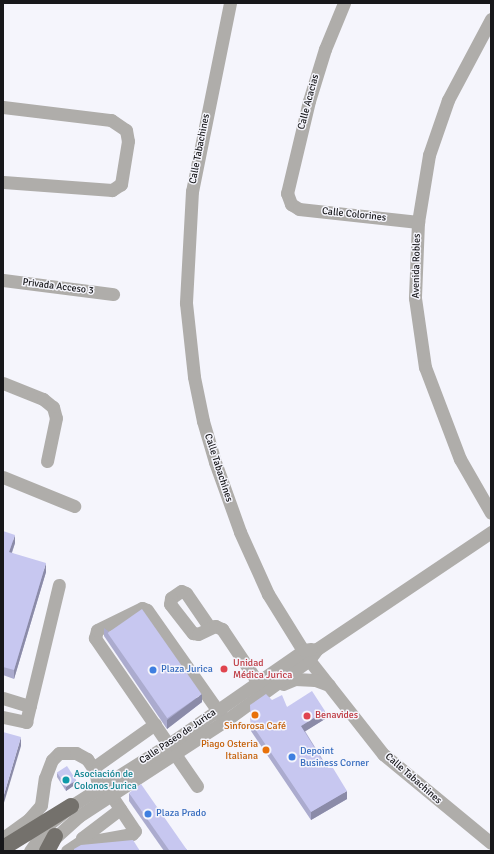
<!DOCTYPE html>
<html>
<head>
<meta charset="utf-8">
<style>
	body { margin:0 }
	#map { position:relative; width:494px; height:854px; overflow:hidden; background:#f5f5fc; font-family:Signika,sans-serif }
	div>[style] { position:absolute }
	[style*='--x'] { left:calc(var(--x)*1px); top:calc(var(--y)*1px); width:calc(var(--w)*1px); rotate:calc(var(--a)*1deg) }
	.minor>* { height:13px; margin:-6.5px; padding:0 6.5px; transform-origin:6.5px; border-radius:6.5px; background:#afadaa }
	.major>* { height:16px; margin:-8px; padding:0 8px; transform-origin:8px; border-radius:8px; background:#74716c }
	.wall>* { inset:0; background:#ababce }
	.shaded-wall>* { inset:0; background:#8b8ba8 }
	.building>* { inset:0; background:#c7c7f0; transform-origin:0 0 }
	.dots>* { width:11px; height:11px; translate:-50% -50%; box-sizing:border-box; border:2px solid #f5f5fc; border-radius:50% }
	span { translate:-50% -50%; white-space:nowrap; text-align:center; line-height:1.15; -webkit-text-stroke:3px #f5f5fc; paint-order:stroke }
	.street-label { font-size:10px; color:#17171a }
	.health-label { font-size:10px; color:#be3a42 }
	.left { translate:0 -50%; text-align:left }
	.shop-label { font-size:10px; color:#366cbe }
	.food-label { font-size:10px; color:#c56008 }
	.right { translate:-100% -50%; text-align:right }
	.culture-label { font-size:10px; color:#0d838f }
	.frame { position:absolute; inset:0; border:4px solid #17171a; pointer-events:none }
</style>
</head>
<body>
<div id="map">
	<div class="minor">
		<div style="--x:230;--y:3;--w:192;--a:101.4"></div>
		<div style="--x:192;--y:191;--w:112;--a:93.1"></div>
		<div style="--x:186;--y:303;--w:74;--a:83.8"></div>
		<div style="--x:194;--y:377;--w:45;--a:78.4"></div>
		<div style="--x:203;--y:421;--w:43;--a:73.7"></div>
		<div style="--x:215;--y:462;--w:74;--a:70.3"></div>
		<div style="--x:240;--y:532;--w:68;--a:65.7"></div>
		<div style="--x:268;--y:594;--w:78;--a:58.2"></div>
		<div style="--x:309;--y:660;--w:120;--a:51.8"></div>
		<div style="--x:383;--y:754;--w:140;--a:39.5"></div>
		<div style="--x:344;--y:3;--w:50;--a:112.4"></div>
		<div style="--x:325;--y:49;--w:54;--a:107.1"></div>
		<div style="--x:309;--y:101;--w:95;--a:103.4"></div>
		<div style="--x:287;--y:193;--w:12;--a:70"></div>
		<div style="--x:291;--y:204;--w:9;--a:32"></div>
		<div style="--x:299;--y:209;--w:120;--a:6.2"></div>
		<div style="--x:491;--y:19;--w:92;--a:118"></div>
		<div style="--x:448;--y:100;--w:58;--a:109.1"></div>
		<div style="--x:429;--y:155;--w:68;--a:99.3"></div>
		<div style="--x:418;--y:222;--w:76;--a:92.3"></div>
		<div style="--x:415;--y:298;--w:70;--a:81.8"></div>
		<div style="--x:425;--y:367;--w:98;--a:69.2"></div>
		<div style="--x:460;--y:459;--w:62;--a:60.1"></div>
		<div style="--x:3;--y:107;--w:109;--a:6.9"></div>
		<div style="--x:111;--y:120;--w:18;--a:34"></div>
		<div style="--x:126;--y:130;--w:11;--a:80"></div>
		<div style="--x:128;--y:141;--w:44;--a:99.2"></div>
		<div style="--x:121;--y:184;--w:11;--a:146"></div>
		<div style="--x:112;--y:190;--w:109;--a:-175.8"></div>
		<div style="--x:3;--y:280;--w:111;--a:7.3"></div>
		<div style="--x:3;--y:383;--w:43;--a:21.8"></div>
		<div style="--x:43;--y:399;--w:13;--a:39"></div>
		<div style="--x:53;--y:407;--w:11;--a:75"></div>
		<div style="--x:56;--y:418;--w:44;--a:101.8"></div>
		<div style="--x:3;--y:477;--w:77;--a:22.2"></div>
		<div style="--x:210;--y:628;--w:42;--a:-124.4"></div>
		<div style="--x:186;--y:593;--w:5;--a:-158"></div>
		<div style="--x:181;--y:591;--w:12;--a:145"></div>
		<div style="--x:171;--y:598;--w:6;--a:99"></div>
		<div style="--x:170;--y:604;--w:37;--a:52"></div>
		<div style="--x:193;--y:633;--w:5;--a:11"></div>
		<div style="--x:198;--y:634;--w:19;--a:-25"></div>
		<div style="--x:215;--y:626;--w:8;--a:23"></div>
		<div style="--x:222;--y:629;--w:63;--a:56.1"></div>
		<div style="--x:283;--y:684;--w:13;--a:-23"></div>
		<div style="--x:295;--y:679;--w:20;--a:3"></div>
		<div style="--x:315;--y:680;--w:15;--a:20"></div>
		<div style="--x:3;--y:698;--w:28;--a:17"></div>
		<div style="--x:3;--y:717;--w:24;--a:12"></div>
		<div style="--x:26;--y:722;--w:141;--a:-76.5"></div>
		<div style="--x:93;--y:768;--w:76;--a:-35.4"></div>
		<div style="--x:197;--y:786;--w:180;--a:-124.6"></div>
		<div style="--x:95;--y:638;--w:8;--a:-76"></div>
		<div style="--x:97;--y:630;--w:50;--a:-26.1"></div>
		<div style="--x:142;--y:608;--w:5;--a:22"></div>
		<div style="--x:147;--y:610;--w:136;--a:54.9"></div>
		<div style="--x:111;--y:795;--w:43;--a:56.3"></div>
		<div style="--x:135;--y:831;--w:4;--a:135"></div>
		<div style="--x:132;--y:834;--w:46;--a:169.9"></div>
		<div style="--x:87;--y:842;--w:5;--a:-169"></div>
		<div style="--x:82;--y:841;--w:3;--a:-90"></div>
		<div style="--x:82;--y:838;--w:48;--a:-37.3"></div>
		<div style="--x:3;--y:838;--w:32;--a:-36"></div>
		<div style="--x:29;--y:819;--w:18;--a:-49"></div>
		<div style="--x:41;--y:805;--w:27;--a:-82"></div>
		<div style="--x:45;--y:778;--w:19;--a:-69"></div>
		<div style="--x:52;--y:760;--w:10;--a:-45"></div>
		<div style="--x:59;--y:753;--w:17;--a:0"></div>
		<div style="--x:76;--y:753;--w:13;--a:29"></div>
		<div style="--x:87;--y:759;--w:14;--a:56"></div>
		<div style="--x:95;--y:771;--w:19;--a:78"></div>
		<div style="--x:48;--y:844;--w:42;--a:-42.1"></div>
		<div style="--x:79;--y:816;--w:174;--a:-33.1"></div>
		<div style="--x:225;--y:721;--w:104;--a:-36"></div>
		<div style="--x:309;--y:660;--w:14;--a:-54"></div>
		<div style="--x:317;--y:649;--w:210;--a:-33.9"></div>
		<div style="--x:30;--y:851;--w:33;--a:-55"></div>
		<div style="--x:49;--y:824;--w:28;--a:-39"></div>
		<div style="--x:71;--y:806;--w:116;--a:-32.3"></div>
		<div style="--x:169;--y:744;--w:165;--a:-34.8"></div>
		<div style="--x:304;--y:650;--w:7;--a:-8"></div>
		<div style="--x:67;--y:851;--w:18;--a:-34"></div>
	</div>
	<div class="major">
		<div style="--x:3;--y:848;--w:80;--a:-31.7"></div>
		<div style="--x:47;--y:851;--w:17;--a:-62"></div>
	</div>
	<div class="wall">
		<div style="clip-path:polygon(3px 531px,15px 543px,12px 553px,46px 572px,14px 679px,3px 675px)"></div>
		<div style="clip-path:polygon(104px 628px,202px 702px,167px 729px,104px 636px)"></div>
		<div style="clip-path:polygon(272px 700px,287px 707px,325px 719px,305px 731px,347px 799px,311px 820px,251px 731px,250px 705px)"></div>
		<div style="clip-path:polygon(57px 773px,76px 784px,66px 791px,57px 777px)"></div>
		<div style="clip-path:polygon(129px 793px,187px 850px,187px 851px,164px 851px,129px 801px)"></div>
	</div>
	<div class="shaded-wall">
		<div style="clip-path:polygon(15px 535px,15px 543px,9px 560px,9px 552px)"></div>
		<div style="clip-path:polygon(46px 563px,46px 572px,14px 679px,14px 670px)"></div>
		<div style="clip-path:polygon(202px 694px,202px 702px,167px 729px,167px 720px)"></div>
		<div style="clip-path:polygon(325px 711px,325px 719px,301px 734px,301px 726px)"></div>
		<div style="clip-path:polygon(21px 737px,21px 746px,3px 806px,3px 798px)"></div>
		<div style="clip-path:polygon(76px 780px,76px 784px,66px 791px,66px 787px)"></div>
		<div style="clip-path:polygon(347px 791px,347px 799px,311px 820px,311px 812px)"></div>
	</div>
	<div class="building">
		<div style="clip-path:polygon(3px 531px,15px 535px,9px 552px,46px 563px,14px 670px,3px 667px)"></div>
		<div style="left:142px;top:609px;width:104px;height:42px;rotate:55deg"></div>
		<div style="clip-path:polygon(312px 691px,325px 711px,301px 726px,327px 768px,333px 768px,347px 791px,311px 812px,251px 723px,250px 705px,266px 694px,272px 700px,282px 695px,287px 707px)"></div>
		<div style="clip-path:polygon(3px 732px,21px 737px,3px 798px)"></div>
		<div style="left:67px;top:766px;width:17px;height:12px;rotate:57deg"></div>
		<div style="clip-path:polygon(141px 784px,187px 850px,169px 850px,129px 793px)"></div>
		<div style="clip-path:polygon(133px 840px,140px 851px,74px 851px,74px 849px,81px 845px)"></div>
	</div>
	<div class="dots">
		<div style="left:224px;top:669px;background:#e0444e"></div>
		<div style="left:153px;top:670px;background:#3f7fe0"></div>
		<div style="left:255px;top:715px;background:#e8710a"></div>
		<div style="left:307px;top:716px;background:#e0444e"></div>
		<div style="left:266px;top:750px;background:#e8710a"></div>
		<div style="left:292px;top:757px;background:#3f7fe0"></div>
		<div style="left:66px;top:780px;background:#0f9aa8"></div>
		<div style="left:148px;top:814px;background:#3f7fe0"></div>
	</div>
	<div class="street-label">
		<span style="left:309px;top:102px;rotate:-75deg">Calle Acacias</span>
		<span style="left:200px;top:149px;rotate:-79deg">Calle Tabachines</span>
		<span style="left:354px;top:215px;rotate:6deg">Calle Colorines</span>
		<span style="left:417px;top:266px;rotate:-89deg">Avenida Robles</span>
		<span style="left:58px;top:287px;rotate:7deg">Privada Acceso 3</span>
		<span style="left:218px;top:468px;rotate:72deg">Calle Tabachines</span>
		<span style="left:178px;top:737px;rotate:-34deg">Calle Paseo de Jurica</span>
		<span style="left:413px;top:779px;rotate:41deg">Calle Tabachines</span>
	</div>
	<div class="health-label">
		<span class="left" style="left:233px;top:669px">Unidad<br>Médica Jurica</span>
		<span class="left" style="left:315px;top:716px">Benavides</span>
	</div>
	<div class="shop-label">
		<span class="left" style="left:161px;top:670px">Plaza Jurica</span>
		<span class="left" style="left:300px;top:757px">Depoint<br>Business Corner</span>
		<span class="left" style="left:156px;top:814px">Plaza Prado</span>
	</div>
	<div class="food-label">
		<span style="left:255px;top:727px">Sinforosa Café</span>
		<span class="right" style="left:258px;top:750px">Piago Osteria<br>Italiana</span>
	</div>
	<div class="culture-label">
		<span class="left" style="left:74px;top:780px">Asociación de<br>Colonos Jurica</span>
	</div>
	<div class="frame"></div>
</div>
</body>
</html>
